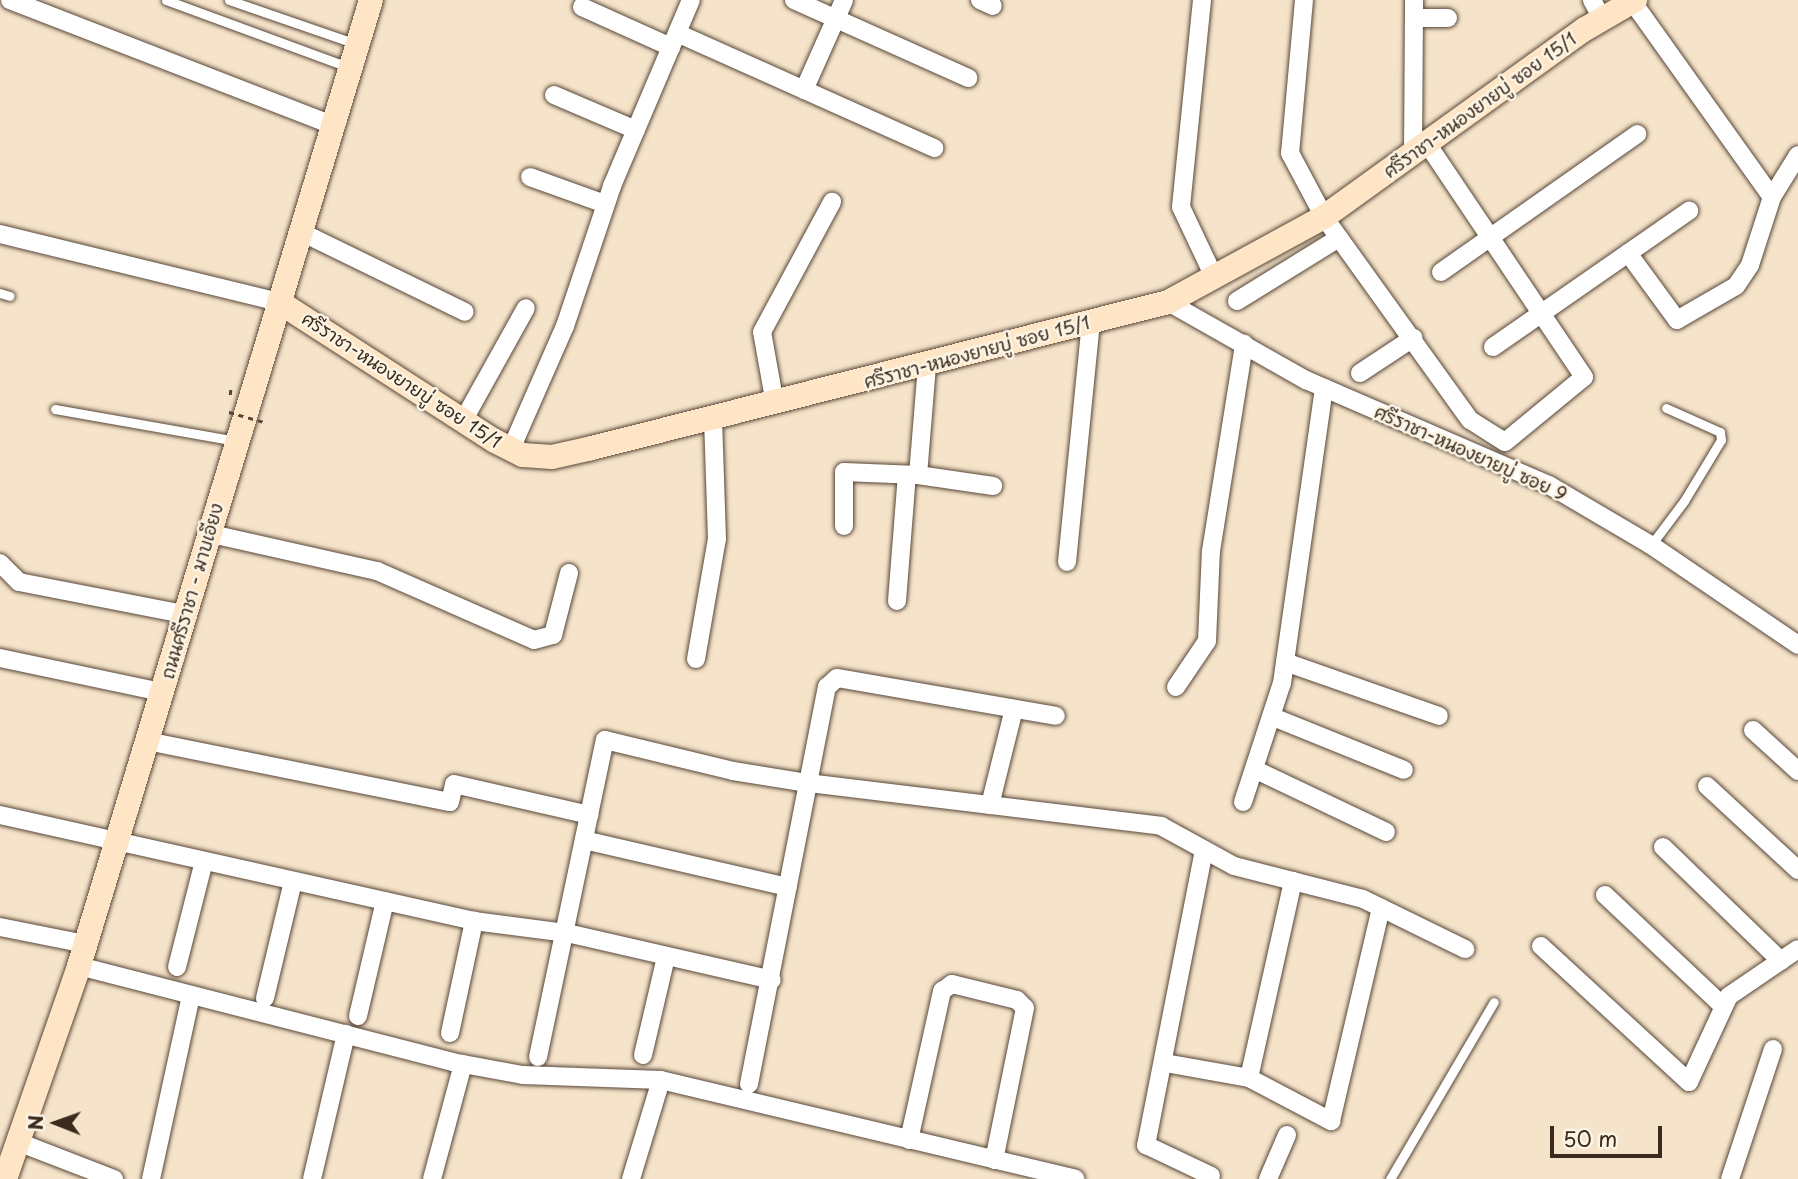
<!DOCTYPE html>
<html>
<head>
<meta charset="utf-8">
<style>
	body { margin:0 }
	#map { position:relative; width:1798px; height:1179px; overflow:hidden; background:#f6e4ca; font-family:"Playpen Sans","Playpen Sans Thai",sans-serif }
	div>[style] { position:absolute }
	[style*='--x'] { left:calc(var(--x)*1px); top:calc(var(--y)*1px); width:calc(var(--w)*1px); rotate:calc(var(--a)*1deg) }
	.path>* { height:2.5px; margin-top:-1.25px; transform-origin:0; background:repeating-linear-gradient(90deg,#574638 0 5px,transparent 0 10px) }
	.roads { filter:drop-shadow(0 0 2px #574638) drop-shadow(0 0 2px #574638) }
	.lane>* { height:9px; margin:-4.5px; padding:0 4.5px; transform-origin:4.5px; border-radius:4.5px; background:#fff }
	.street>* { height:18px; margin:-9px; padding:0 9px; transform-origin:9px; border-radius:9px; background:#fff }
	.secondary>* { height:24px; margin:-12px; padding:0 12px; transform-origin:12px; border-radius:12px; background:#fee5c5 }
	.path-bridge>* { height:2.5px; margin-top:-1.25px; transform-origin:0; background:repeating-linear-gradient(90deg,#574638 0 5px,transparent 0 10px) }
	span { translate:-50% -50%; white-space:nowrap; text-align:center; line-height:1.15; -webkit-text-stroke:5px #fcf5e5; paint-order:stroke }
	.street-label { font-size:18px; color:#3b2a1e }
	.north { position:absolute; left:21px; top:1088px; width:70px; height:70px; -webkit-text-stroke:5px #fcf5e5; paint-order:stroke; rotate:271deg; font-size:19px; font-weight:700; line-height:28px; text-align:center; color:#3b2a1e }
	.north::after { content:''; display:block; margin:auto; width:24px; height:32px; background:#3b2a1e; clip-path:polygon(50% 0,100% 100%,50% 72%,0 100%) }
	.scale { position:absolute; left:1550px; top:1126px; width:112px; height:32px; box-sizing:border-box; border:4px solid #3b2a1e; border-top:0; padding-left:9px; font-size:21px; line-height:24px; white-space:nowrap; color:#3b2a1e; -webkit-text-stroke:5px #fcf5e5; paint-order:stroke }
</style>
</head>
<body>
<div id="map">
	<div class="path">
		<div style="--x:230;--y:395;--w:9;--a:-84"></div>
	</div>
	<div class="roads">
		<div class="lane">
			<div style="--x:166;--y:0;--w:194;--a:20.2"></div>
			<div style="--x:229;--y:0;--w:134;--a:19.1"></div>
			<div style="--x:0;--y:293;--w:10;--a:17"></div>
			<div style="--x:55;--y:409;--w:184;--a:10"></div>
			<div style="--x:1651;--y:545;--w:55;--a:-53.1"></div>
			<div style="--x:1684;--y:501;--w:71;--a:-58.8"></div>
			<div style="--x:1721;--y:440;--w:8;--a:-97"></div>
			<div style="--x:1720;--y:432;--w:59;--a:-156"></div>
			<div style="--x:1390;--y:1179;--w:205;--a:-59.6"></div>
		</div>
		<div class="street">
			<div style="--x:10;--y:0;--w:346;--a:21.2"></div>
			<div style="--x:794;--y:0;--w:191;--a:24.1"></div>
			<div style="--x:980;--y:0;--w:14;--a:25"></div>
			<div style="--x:1202;--y:0;--w:208;--a:95.8"></div>
			<div style="--x:1181;--y:207;--w:80;--a:64.7"></div>
			<div style="--x:1304;--y:0;--w:154;--a:95.2"></div>
			<div style="--x:1290;--y:153;--w:72;--a:62"></div>
			<div style="--x:1324;--y:217;--w:250;--a:54.3"></div>
			<div style="--x:1470;--y:420;--w:41;--a:32.2"></div>
			<div style="--x:1505;--y:442;--w:102;--a:-39.4"></div>
			<div style="--x:1584;--y:377;--w:282;--a:-123.9"></div>
			<div style="--x:1592;--y:0;--w:21;--a:62"></div>
			<div style="--x:1632;--y:1;--w:241;--a:54.5"></div>
			<div style="--x:582;--y:7;--w:98;--a:24.2"></div>
			<div style="--x:1414;--y:18;--w:34;--a:0"></div>
			<div style="--x:677;--y:33;--w:282;--a:24.1"></div>
			<div style="--x:804;--y:90;--w:98;--a:-66"></div>
			<div style="--x:554;--y:95;--w:89;--a:23.1"></div>
			<div style="--x:1413;--y:153;--w:153;--a:-89.6"></div>
			<div style="--x:530;--y:177;--w:80;--a:19.8"></div>
			<div style="--x:301;--y:232;--w:182;--a:26"></div>
			<div style="--x:0;--y:234;--w:287;--a:13.7"></div>
			<div style="--x:1628;--y:253;--w:83;--a:53.8"></div>
			<div style="--x:1677;--y:320;--w:68;--a:-30"></div>
			<div style="--x:1736;--y:286;--w:25;--a:-56"></div>
			<div style="--x:1750;--y:265;--w:71;--a:-72.1"></div>
			<div style="--x:1772;--y:197;--w:49;--a:-58.2"></div>
			<div style="--x:1441;--y:272;--w:240;--a:-35.1"></div>
			<div style="--x:1237;--y:301;--w:120;--a:-31.7"></div>
			<div style="--x:1168;--y:302;--w:159;--a:29.5"></div>
			<div style="--x:1306;--y:380;--w:265;--a:23.4"></div>
			<div style="--x:1549;--y:485;--w:118;--a:30.5"></div>
			<div style="--x:1651;--y:545;--w:178;--a:34.2"></div>
			<div style="--x:1493;--y:347;--w:239;--a:-34.8"></div>
			<div style="--x:1360;--y:373;--w:64;--a:-33.4"></div>
			<div style="--x:775;--y:404;--w:73;--a:-100.2"></div>
			<div style="--x:762;--y:332;--w:148;--a:-61.7"></div>
			<div style="--x:463;--y:421;--w:129;--a:-60.9"></div>
			<div style="--x:511;--y:449;--w:134;--a:-66.3"></div>
			<div style="--x:565;--y:326;--w:148;--a:-71.4"></div>
			<div style="--x:612;--y:186;--w:202;--a:-67"></div>
			<div style="--x:918;--y:475;--w:109;--a:-85.3"></div>
			<div style="--x:844;--y:526;--w:54;--a:-90"></div>
			<div style="--x:844;--y:472;--w:74;--a:2.3"></div>
			<div style="--x:918;--y:475;--w:76;--a:8.3"></div>
			<div style="--x:207;--y:533;--w:174;--a:12.6"></div>
			<div style="--x:377;--y:571;--w:171;--a:23.7"></div>
			<div style="--x:534;--y:640;--w:20;--a:-15"></div>
			<div style="--x:553;--y:635;--w:64;--a:-75.5"></div>
			<div style="--x:1067;--y:562;--w:240;--a:-84.3"></div>
			<div style="--x:0;--y:563;--w:27;--a:45"></div>
			<div style="--x:19;--y:582;--w:168;--a:11"></div>
			<div style="--x:897;--y:601;--w:126;--a:-85.5"></div>
			<div style="--x:0;--y:658;--w:166;--a:11.9"></div>
			<div style="--x:696;--y:659;--w:122;--a:-80.1"></div>
			<div style="--x:717;--y:539;--w:120;--a:-91.9"></div>
			<div style="--x:1285;--y:662;--w:163;--a:19.3"></div>
			<div style="--x:1176;--y:687;--w:55;--a:-56"></div>
			<div style="--x:1207;--y:641;--w:90;--a:-87.5"></div>
			<div style="--x:1211;--y:551;--w:210;--a:-80.9"></div>
			<div style="--x:1273;--y:717;--w:141;--a:22"></div>
			<div style="--x:1753;--y:730;--w:61;--a:42.3"></div>
			<div style="--x:147;--y:741;--w:309;--a:11.4"></div>
			<div style="--x:450;--y:802;--w:18;--a:-77"></div>
			<div style="--x:454;--y:784;--w:139;--a:12.9"></div>
			<div style="--x:1256;--y:770;--w:144;--a:25.5"></div>
			<div style="--x:1707;--y:786;--w:124;--a:42.7"></div>
			<div style="--x:1243;--y:802;--w:125;--a:-71.9"></div>
			<div style="--x:1282;--y:683;--w:298;--a:-81.9"></div>
			<div style="--x:990;--y:805;--w:99;--a:-76"></div>
			<div style="--x:0;--y:815;--w:486;--a:12.6"></div>
			<div style="--x:474;--y:921;--w:94;--a:7.4"></div>
			<div style="--x:567;--y:933;--w:210;--a:12.9"></div>
			<div style="--x:584;--y:840;--w:209;--a:13"></div>
			<div style="--x:1663;--y:847;--w:164;--a:44"></div>
			<div style="--x:1204;--y:850;--w:301;--a:101.1"></div>
			<div style="--x:1146;--y:1145;--w:72;--a:25.5"></div>
			<div style="--x:1605;--y:895;--w:163;--a:43.3"></div>
			<div style="--x:0;--y:927;--w:87;--a:11.3"></div>
			<div style="--x:1541;--y:946;--w:201;--a:42.6"></div>
			<div style="--x:1689;--y:1082;--w:95;--a:-65.1"></div>
			<div style="--x:1729;--y:996;--w:83;--a:-34.3"></div>
			<div style="--x:79;--y:966;--w:385;--a:14.4"></div>
			<div style="--x:452;--y:1062;--w:72;--a:10.4"></div>
			<div style="--x:523;--y:1075;--w:138;--a:2.1"></div>
			<div style="--x:661;--y:1080;--w:426;--a:13.4"></div>
			<div style="--x:177;--y:967;--w:109;--a:-75.7"></div>
			<div style="--x:265;--y:998;--w:120;--a:-76.5"></div>
			<div style="--x:358;--y:1016;--w:118;--a:-76.8"></div>
			<div style="--x:450;--y:1033;--w:115;--a:-77.9"></div>
			<div style="--x:643;--y:1055;--w:101;--a:-76.8"></div>
			<div style="--x:538;--y:1057;--w:324;--a:-78.1"></div>
			<div style="--x:605;--y:740;--w:132;--a:13.6"></div>
			<div style="--x:733;--y:771;--w:76;--a:9.1"></div>
			<div style="--x:808;--y:783;--w:356;--a:6.9"></div>
			<div style="--x:1161;--y:826;--w:83;--a:28.7"></div>
			<div style="--x:1234;--y:866;--w:133;--a:14.3"></div>
			<div style="--x:1363;--y:899;--w:114;--a:26.1"></div>
			<div style="--x:1165;--y:1063;--w:85;--a:10.1"></div>
			<div style="--x:1249;--y:1078;--w:93;--a:27.7"></div>
			<div style="--x:1331;--y:1121;--w:219;--a:-76.8"></div>
			<div style="--x:1249;--y:1078;--w:202;--a:-77.4"></div>
			<div style="--x:749;--y:1084;--w:405;--a:-78.9"></div>
			<div style="--x:827;--y:687;--w:13;--a:-42"></div>
			<div style="--x:837;--y:678;--w:222;--a:9.8"></div>
			<div style="--x:909;--y:1140;--w:153;--a:-77.5"></div>
			<div style="--x:942;--y:991;--w:12;--a:-35"></div>
			<div style="--x:952;--y:984;--w:67;--a:13.8"></div>
			<div style="--x:1017;--y:1000;--w:11;--a:45"></div>
			<div style="--x:1025;--y:1008;--w:155;--a:101.5"></div>
			<div style="--x:18;--y:1142;--w:103;--a:21.1"></div>
			<div style="--x:151;--y:1179;--w:188;--a:-77.7"></div>
			<div style="--x:312;--y:1179;--w:149;--a:-76.8"></div>
			<div style="--x:432;--y:1179;--w:119;--a:-74.9"></div>
			<div style="--x:631;--y:1179;--w:103;--a:-73.1"></div>
			<div style="--x:1268;--y:1179;--w:48;--a:-66.6"></div>
			<div style="--x:1730;--y:1179;--w:137;--a:-71.7"></div>
		</div>
		<div class="secondary">
			<div style="--x:279;--y:302;--w:257;--a:32.8"></div>
			<div style="--x:495;--y:441;--w:31;--a:27"></div>
			<div style="--x:523;--y:455;--w:29;--a:4"></div>
			<div style="--x:552;--y:457;--w:41;--a:-12.7"></div>
			<div style="--x:592;--y:448;--w:594;--a:-14.22"></div>
			<div style="--x:1168;--y:302;--w:178;--a:-28.6"></div>
			<div style="--x:1324;--y:217;--w:322;--a:-35.8"></div>
			<div style="--x:1585;--y:29;--w:58;--a:-30.1"></div>
			<div style="--x:5;--y:1179;--w:225;--a:-70.8"></div>
			<div style="--x:79;--y:966;--w:1009;--a:-73.18"></div>
		</div>
	</div>
	<div class="path-bridge">
		<div style="--x:229;--y:412;--w:36;--a:16"></div>
	</div>
	<div class="street-label">
		<span style="left:1480px;top:105px;rotate:-36deg">ศรีราชา-หนองยายบู่ ซอย 15/1</span>
		<span style="left:977px;top:352px;rotate:-15deg">ศรีราชา-หนองยายบู่ ซอย 15/1</span>
		<span style="left:402px;top:380px;rotate:33deg">ศรีราชา-หนองยายบู่ ซอย 15/1</span>
		<span style="left:1471px;top:453px;rotate:24deg">ศรีราชา-หนองยายบู่ ซอย 9</span>
		<span style="left:192px;top:591px;rotate:-74deg">ถนนศรีราชา - มาบเอียง</span>
	</div>
	<div class="north">N</div>
	<div class="scale">50 m</div>
</div>
</body>
</html>
